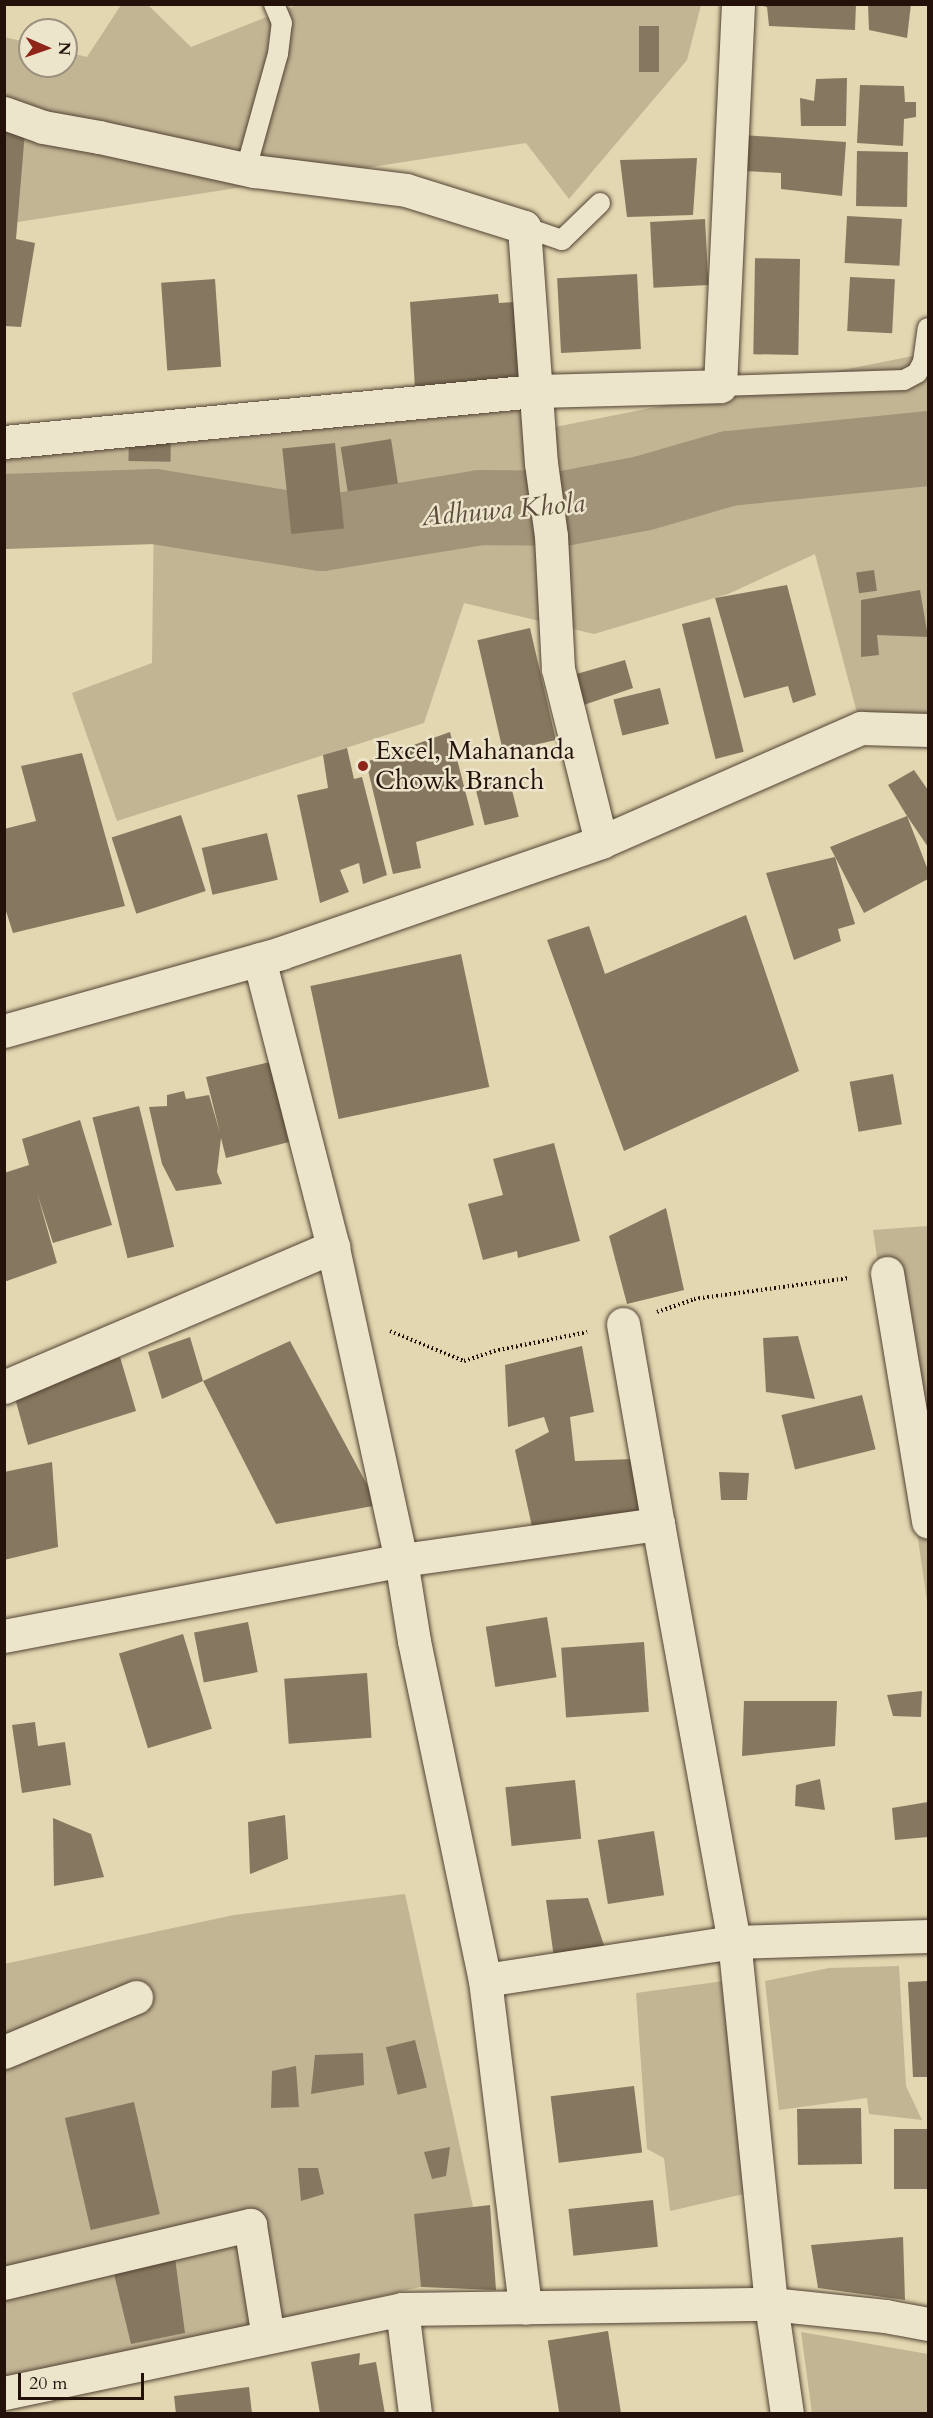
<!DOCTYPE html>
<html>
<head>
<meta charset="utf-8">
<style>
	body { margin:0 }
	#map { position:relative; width:933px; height:2418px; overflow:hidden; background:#e2d7b0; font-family:Cardo,serif }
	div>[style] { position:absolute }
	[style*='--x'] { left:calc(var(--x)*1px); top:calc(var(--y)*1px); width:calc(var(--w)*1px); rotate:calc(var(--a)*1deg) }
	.green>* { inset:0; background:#c2b594 }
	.river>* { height:75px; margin:-37.5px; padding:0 37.5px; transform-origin:37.5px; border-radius:37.5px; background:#a19478 }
	.building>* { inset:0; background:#867860; transform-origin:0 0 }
	.path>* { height:4px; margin-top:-2px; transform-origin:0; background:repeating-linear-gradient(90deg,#23110a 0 1.5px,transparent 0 4.5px) }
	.roads { filter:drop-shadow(0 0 2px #534234) drop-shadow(0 0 2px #534234) }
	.lane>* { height:20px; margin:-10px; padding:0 10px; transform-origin:10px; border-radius:10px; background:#ece5cc }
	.street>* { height:33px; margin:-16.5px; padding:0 16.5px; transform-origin:16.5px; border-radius:16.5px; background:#ece5cc }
	.secondary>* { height:33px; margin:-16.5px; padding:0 16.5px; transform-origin:16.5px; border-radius:16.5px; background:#ece5cc }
	.dots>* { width:16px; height:16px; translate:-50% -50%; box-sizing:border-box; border:3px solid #ece5cc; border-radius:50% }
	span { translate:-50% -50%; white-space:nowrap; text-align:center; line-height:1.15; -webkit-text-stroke:5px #ece5cc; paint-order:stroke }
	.poi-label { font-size:26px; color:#23110a }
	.left { translate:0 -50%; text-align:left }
	.water-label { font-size:27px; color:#5c4c3b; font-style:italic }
	.frame { position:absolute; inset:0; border:6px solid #23110a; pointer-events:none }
	.north { position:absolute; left:18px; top:18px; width:60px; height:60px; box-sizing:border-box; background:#ece5cc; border:2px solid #9c907e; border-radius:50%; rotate:92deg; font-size:16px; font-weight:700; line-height:24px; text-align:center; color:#23110a }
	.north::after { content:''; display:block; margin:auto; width:21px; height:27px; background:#8f2418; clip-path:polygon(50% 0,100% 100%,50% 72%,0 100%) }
	.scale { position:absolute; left:18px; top:2373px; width:126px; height:27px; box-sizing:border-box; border:3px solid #23110a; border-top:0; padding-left:8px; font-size:18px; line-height:21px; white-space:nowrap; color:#23110a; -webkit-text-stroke:4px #ece5cc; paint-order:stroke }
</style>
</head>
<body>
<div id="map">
	<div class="green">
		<div style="clip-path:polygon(121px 5px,148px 5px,191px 47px,297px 5px,701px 5px,687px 60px,569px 199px,526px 143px,5px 224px,4px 37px,30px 43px,30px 66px,66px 66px,66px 52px,87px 57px)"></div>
		<div style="clip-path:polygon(928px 353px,928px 730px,861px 728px,815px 554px,728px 594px,594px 634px,464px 603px,424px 723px,117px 821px,72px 693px,152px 663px,154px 506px,5px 511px,4px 442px,535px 391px,540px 430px)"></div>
		<div style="clip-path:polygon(928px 1226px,928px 1608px,873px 1230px)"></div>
		<div style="clip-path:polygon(405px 1894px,487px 2271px,5px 2386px,4px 1964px,234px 1915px)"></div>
		<div style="clip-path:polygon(899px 1966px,906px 2086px,922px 2120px,869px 2114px,867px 2098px,779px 2110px,765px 1981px,829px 1968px)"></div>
		<div style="clip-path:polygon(724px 1981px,748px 2193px,670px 2211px,664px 2158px,647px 2149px,636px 1993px)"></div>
		<div style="clip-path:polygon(801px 2332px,928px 2354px,928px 2413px,812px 2413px)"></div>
	</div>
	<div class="river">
		<div style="--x:4;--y:511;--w:150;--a:-1.9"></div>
		<div style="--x:154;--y:506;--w:169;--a:9.2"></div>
		<div style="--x:321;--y:533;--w:160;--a:-9.3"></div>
		<div style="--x:479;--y:507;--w:84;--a:0.7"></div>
		<div style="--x:563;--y:508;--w:80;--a:-10.8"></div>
		<div style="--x:642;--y:493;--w:90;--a:-16.2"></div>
		<div style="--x:728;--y:468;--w:201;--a:-5.7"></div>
	</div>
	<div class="building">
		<div style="clip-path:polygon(756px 4px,856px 4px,855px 30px,769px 26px,767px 7px)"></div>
		<div style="clip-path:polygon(868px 4px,911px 4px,907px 38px,869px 30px)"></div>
		<div style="left:639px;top:26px;width:20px;height:46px"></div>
		<div style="clip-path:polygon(847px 78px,846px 126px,801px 126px,800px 98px,814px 101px,816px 79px)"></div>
		<div style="clip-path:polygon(860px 85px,904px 86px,905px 102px,916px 102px,916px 117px,904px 119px,903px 146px,857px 143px)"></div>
		<div style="clip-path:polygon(4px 131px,25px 132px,16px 239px,35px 243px,21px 327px,4px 326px)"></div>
		<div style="clip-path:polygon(743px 135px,846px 142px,842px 196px,781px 189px,781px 173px,743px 171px)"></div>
		<div style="left:857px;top:151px;width:51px;height:55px;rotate:1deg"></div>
		<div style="clip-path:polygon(697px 158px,693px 215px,627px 217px,620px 160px)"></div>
		<div style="left:847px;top:216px;width:55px;height:47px;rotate:3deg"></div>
		<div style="left:705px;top:219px;width:66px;height:55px;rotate:87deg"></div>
		<div style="left:800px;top:259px;width:96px;height:45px;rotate:91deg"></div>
		<div style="left:637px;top:274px;width:75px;height:80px;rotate:87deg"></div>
		<div style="left:850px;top:277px;width:45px;height:54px;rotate:3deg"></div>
		<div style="left:215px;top:279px;width:88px;height:54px;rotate:86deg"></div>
		<div style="clip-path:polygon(498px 294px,499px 303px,515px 302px,520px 379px,415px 389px,410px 302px)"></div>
		<div style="left:129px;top:431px;width:42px;height:30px;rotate:1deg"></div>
		<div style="left:391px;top:439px;width:45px;height:51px;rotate:81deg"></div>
		<div style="left:335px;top:443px;width:86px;height:53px;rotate:84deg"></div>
		<div style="left:874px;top:570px;width:21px;height:18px;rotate:82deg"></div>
		<div style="clip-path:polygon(787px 585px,816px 695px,793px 703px,788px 686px,744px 698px,715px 598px)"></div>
		<div style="clip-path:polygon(920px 590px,928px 637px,877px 635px,879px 655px,861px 657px,861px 600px)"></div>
		<div style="left:710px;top:617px;width:139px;height:29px;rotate:76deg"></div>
		<div style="left:530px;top:628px;width:115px;height:54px;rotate:77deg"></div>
		<div style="clip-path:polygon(625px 660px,633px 688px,578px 707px,573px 675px)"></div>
		<div style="left:660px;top:688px;width:37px;height:48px;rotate:76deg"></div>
		<div style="clip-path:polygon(450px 732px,474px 825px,416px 842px,421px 868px,393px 874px,366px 762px)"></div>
		<div style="clip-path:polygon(347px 748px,354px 779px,362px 777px,387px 875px,363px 884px,359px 863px,340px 870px,349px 892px,320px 903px,297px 795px,328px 788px,323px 755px)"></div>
		<div style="clip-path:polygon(82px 753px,125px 906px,13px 933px,4px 905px,4px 829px,36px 821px,21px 766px)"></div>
		<div style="clip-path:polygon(914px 770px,928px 790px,928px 847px,907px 816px,928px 870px,928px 879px,864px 913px,830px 847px,907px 816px,888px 785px)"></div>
		<div style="left:509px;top:778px;width:40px;height:35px;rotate:76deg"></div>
		<div style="left:181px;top:815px;width:80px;height:73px;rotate:72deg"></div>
		<div style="left:267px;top:833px;width:48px;height:67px;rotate:77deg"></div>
		<div style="clip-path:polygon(835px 857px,855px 924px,838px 929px,841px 941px,794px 960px,766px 873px)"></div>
		<div style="clip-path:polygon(746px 915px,799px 1071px,624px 1151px,547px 940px,589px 926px,605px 974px)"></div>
		<div style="left:461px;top:954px;width:136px;height:154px;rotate:78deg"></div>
		<div style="clip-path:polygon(270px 1062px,289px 1142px,226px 1158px,221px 1138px,217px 1172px,222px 1184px,176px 1191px,162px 1164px,149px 1107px,167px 1106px,167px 1095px,184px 1091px,186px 1099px,209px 1095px,220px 1133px,206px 1077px)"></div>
		<div style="left:893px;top:1074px;width:51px;height:44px;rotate:80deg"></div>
		<div style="left:139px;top:1106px;width:145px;height:48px;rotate:76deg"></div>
		<div style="clip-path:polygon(80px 1120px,112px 1225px,53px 1243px,37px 1193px,57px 1263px,4px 1282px,4px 1173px,29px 1165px,22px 1139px)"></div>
		<div style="clip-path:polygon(554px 1143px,580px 1241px,518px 1258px,517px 1251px,483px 1260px,468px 1204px,503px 1195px,493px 1159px)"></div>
		<div style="clip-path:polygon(666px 1208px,684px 1290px,627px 1304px,609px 1236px)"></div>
		<div style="clip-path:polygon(798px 1336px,815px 1399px,766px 1392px,763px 1338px)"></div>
		<div style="clip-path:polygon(190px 1337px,203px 1381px,162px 1399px,148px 1352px)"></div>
		<div style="clip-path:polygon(290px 1341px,378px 1505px,276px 1524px,203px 1381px)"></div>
		<div style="clip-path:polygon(582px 1346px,594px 1412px,570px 1417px,575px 1461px,635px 1459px,644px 1515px,533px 1531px,515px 1450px,549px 1432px,544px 1417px,508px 1427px,505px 1365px)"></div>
		<div style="clip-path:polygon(120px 1357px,136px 1411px,28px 1445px,15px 1398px)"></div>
		<div style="left:862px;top:1395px;width:56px;height:83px;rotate:76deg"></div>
		<div style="clip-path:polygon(52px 1462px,58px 1547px,4px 1560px,4px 1472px)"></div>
		<div style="clip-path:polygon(719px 1472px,749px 1473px,747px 1500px,721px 1500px)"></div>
		<div style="left:547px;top:1617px;width:61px;height:62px;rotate:81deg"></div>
		<div style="left:248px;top:1622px;width:51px;height:55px;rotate:79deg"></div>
		<div style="left:183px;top:1634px;width:99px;height:67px;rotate:73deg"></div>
		<div style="left:644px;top:1642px;width:70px;height:83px;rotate:86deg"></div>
		<div style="left:367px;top:1673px;width:65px;height:83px;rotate:86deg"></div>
		<div style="clip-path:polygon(922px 1691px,921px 1717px,893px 1716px,887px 1695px)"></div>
		<div style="clip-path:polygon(744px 1701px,837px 1701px,835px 1746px,742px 1756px)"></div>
		<div style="clip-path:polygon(35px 1722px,38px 1746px,65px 1742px,71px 1785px,22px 1793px,12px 1725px)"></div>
		<div style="clip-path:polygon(820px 1779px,825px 1810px,795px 1806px,796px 1785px)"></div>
		<div style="left:575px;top:1780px;width:59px;height:70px;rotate:84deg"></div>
		<div style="clip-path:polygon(928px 1802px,928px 1837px,895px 1840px,892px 1808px)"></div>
		<div style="clip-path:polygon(285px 1815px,288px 1859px,250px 1874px,248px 1822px)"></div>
		<div style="clip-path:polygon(53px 1818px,91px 1834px,104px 1877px,54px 1886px)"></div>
		<div style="left:654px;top:1831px;width:65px;height:57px;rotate:81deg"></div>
		<div style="clip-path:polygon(588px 1898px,606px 1951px,554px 1958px,546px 1900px)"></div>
		<div style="clip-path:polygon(928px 1981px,928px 2077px,913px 2077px,908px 1982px)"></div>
		<div style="left:415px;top:2040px;width:49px;height:30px;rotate:76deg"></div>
		<div style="clip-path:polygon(363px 2053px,364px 2085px,311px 2094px,315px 2055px)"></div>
		<div style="clip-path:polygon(296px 2066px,299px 2107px,271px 2108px,272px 2071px)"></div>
		<div style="left:634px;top:2086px;width:67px;height:84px;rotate:83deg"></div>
		<div style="left:134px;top:2102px;width:115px;height:71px;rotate:77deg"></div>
		<div style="left:861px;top:2108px;width:56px;height:64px;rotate:89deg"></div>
		<div style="left:928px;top:2129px;width:60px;height:34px;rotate:90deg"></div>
		<div style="clip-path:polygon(450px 2147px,446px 2176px,432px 2179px,424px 2152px)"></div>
		<div style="clip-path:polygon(298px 2168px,318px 2168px,324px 2194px,301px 2201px)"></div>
		<div style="left:653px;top:2200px;width:47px;height:85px;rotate:84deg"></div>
		<div style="clip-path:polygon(490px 2205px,496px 2290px,421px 2287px,414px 2214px)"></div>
		<div style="clip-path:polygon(903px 2237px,905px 2300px,818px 2288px,811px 2245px)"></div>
		<div style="clip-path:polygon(175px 2258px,185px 2333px,131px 2344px,112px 2266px)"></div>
		<div style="left:608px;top:2331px;width:84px;height:61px;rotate:81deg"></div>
		<div style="clip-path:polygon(360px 2353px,359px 2365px,376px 2362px,385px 2414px,320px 2414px,311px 2362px)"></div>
		<div style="clip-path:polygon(249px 2387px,252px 2414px,176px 2414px,174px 2396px)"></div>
	</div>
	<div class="path">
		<div style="--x:657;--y:1312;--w:39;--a:-19"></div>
		<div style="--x:694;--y:1299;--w:157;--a:-7.7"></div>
		<div style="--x:390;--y:1331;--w:80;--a:22.1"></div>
		<div style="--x:464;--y:1361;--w:32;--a:-18"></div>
		<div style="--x:494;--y:1351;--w:95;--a:-11.5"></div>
	</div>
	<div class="roads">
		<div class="lane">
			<div style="--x:246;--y:169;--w:119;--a:-74.5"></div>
			<div style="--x:278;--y:54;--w:31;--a:-83"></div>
			<div style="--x:282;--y:23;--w:21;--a:-113"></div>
			<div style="--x:524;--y:227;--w:40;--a:18.9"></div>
			<div style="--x:562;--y:240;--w:53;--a:-44.2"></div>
			<div style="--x:720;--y:386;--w:184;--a:-1.9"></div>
			<div style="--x:904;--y:380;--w:15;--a:-28"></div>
			<div style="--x:917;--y:373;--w:13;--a:-61"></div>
			<div style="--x:923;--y:362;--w:34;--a:-82"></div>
		</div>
		<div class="street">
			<div style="--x:4;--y:113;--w:41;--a:19.7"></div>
			<div style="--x:43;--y:127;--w:57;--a:10.1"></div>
			<div style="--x:99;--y:137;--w:159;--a:12.4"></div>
			<div style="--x:254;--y:171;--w:153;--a:7.1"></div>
			<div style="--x:406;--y:190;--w:124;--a:17.4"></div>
			<div style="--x:524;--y:227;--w:237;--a:85.9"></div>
			<div style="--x:541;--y:463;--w:74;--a:82.2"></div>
			<div style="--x:551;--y:536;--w:133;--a:87"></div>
			<div style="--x:558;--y:669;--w:178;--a:76"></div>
			<div style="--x:4;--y:442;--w:533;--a:-5.49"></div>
			<div style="--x:535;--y:391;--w:185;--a:-1.5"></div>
			<div style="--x:720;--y:386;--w:382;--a:-87.3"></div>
			<div style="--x:887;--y:1273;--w:252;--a:80.6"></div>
			<div style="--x:623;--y:1324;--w:203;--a:80.1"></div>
			<div style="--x:4;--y:1387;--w:358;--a:-23.1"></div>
			<div style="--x:4;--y:1636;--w:404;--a:-10.8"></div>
			<div style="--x:401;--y:1560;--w:320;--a:-102.3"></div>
			<div style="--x:333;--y:1247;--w:297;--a:-104.4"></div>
			<div style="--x:485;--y:1980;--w:252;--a:-8.7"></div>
			<div style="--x:734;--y:1942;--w:425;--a:-100.3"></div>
			<div style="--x:658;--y:1524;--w:260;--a:172"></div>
			<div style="--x:401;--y:1560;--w:82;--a:80.9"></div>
			<div style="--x:414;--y:1641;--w:346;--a:78.2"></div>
			<div style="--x:485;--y:1980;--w:330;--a:83"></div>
			<div style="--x:4;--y:2052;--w:143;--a:-22.6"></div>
			<div style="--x:4;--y:2283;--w:253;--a:-13.3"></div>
			<div style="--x:250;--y:2225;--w:113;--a:80.9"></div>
			<div style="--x:402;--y:2309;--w:106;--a:82.9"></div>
			<div style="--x:4;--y:2393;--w:407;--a:-11.9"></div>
			<div style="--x:402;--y:2309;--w:369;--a:-0.8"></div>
			<div style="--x:771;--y:2304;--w:115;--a:6"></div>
			<div style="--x:885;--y:2316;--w:44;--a:10.5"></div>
			<div style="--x:787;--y:2414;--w:111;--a:-98.3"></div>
			<div style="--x:771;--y:2304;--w:364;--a:-95.8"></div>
			<div style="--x:734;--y:1942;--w:194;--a:-1.8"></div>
		</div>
		<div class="secondary">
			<div style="--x:4;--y:1031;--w:288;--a:-15.7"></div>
			<div style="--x:281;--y:953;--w:339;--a:-19.1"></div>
			<div style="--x:601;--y:842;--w:284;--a:-23.7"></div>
			<div style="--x:861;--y:728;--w:67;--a:1.7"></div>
		</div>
	</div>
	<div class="dots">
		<div style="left:363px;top:766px;background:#8f2418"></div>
	</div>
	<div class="poi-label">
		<span class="left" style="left:375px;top:766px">Excel, Mahananda<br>Chowk Branch</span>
	</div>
	<div class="water-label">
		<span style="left:503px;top:510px;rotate:-5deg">Adhuwa Khola</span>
	</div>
	<div class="frame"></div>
	<div class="north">N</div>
	<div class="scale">20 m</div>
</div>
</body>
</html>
